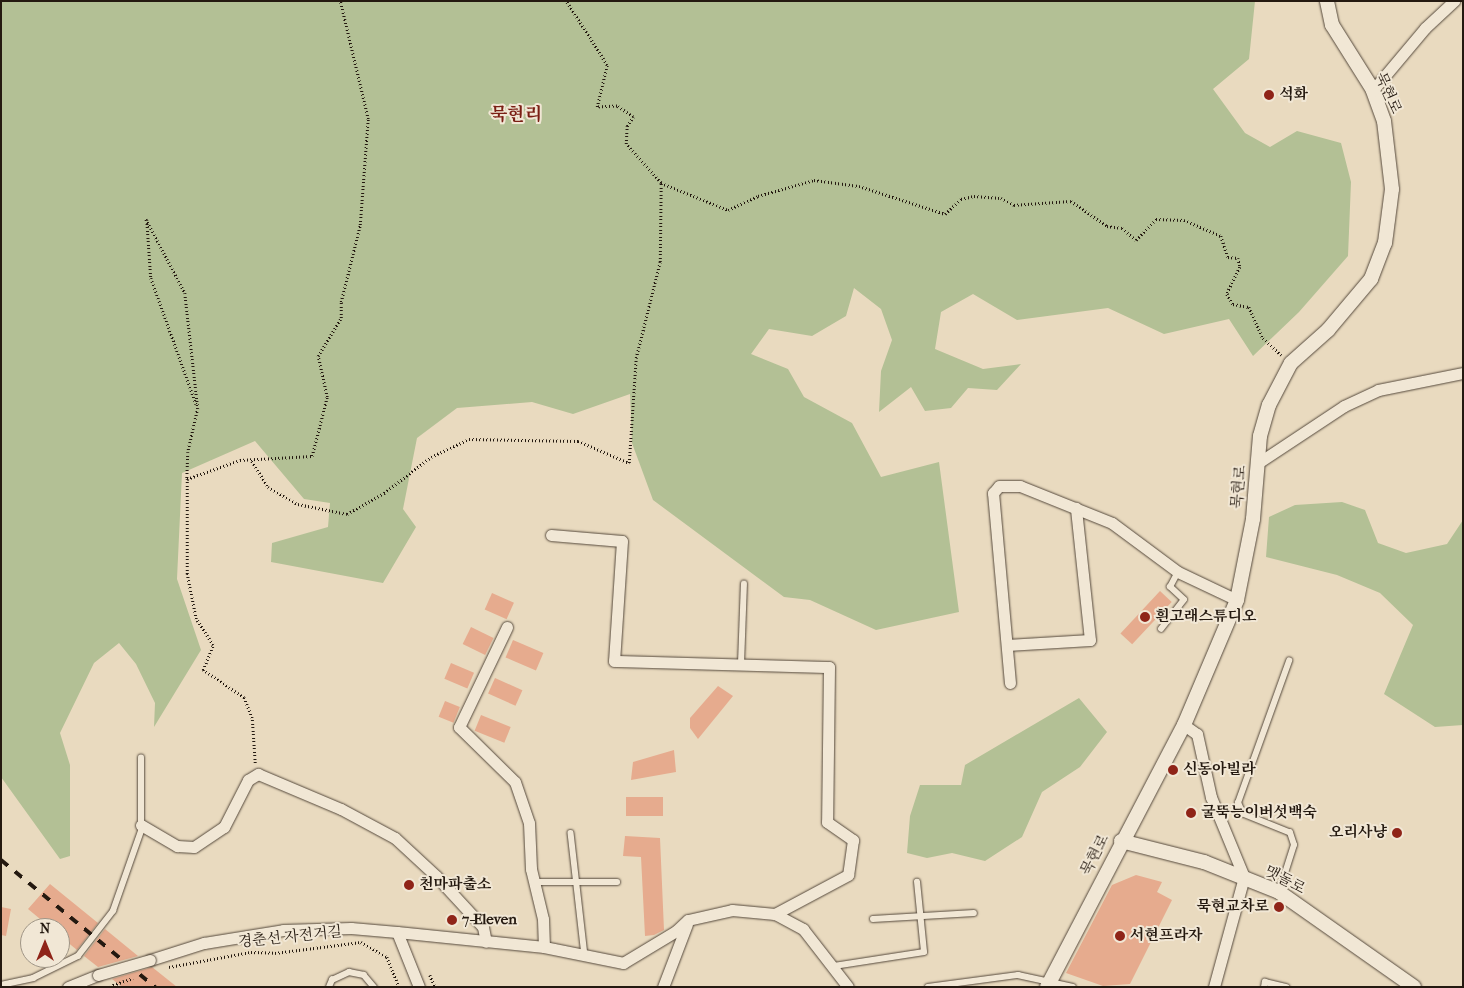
<!DOCTYPE html>
<html>
<head>
<meta charset="utf-8">
<style>
	body { margin:0 }
	#map { position:relative; width:1464px; height:988px; overflow:hidden; background:#e9dabf; font-family:"IM FELL French Canon","Noto Serif KR",serif }
	div>[style] { position:absolute }
	[style*='--x'] { left:calc(var(--x)*1px); top:calc(var(--y)*1px); width:calc(var(--w)*1px); rotate:calc(var(--a)*1deg) }
	.green>* { inset:0; background:#b3c095 }
	.building>* { inset:0; background:#e6ab8e; transform-origin:0 0 }
	.path>* { height:2.5px; margin-top:-1.25px; transform-origin:0; background:repeating-linear-gradient(90deg,#241910 0 1px,transparent 0 3.5px) }
	.roads { filter:drop-shadow(0 0 1px #55493c) drop-shadow(0 0 1px #55493c) }
	.service>* { height:5.5px; margin:-2.75px; padding:0 2.75px; transform-origin:2.75px; border-radius:2.75px; background:#f1e7d5 }
	.minor>* { height:11px; margin:-5.5px; padding:0 5.5px; transform-origin:5.5px; border-radius:5.5px; background:#f1e7d5 }
	.tertiary>* { height:14px; margin:-7px; padding:0 7px; transform-origin:7px; border-radius:7px; background:#f1e7d5 }
	.rail>* { height:4px; margin-top:-2px; transform-origin:0; background:repeating-linear-gradient(90deg,#241910 0 9px,transparent 0 18px) }
	.path-bridge>* { height:2.5px; margin-top:-1.25px; transform-origin:0; background:repeating-linear-gradient(90deg,#241910 0 1px,transparent 0 3.5px) }
	.bridges { filter:drop-shadow(0 0 1px #55493c) drop-shadow(0 0 1px #55493c) }
	.minor-bridge>* { height:11px; margin:-5.5px; padding:0 5.5px; transform-origin:5.5px; border-radius:5.5px; background:#f1e7d5 }
	.dots>* { width:14px; height:14px; translate:-50% -50%; box-sizing:border-box; border:2px solid #f1e7d5; border-radius:50% }
	span { translate:-50% -50%; white-space:nowrap; text-align:center; line-height:1.15; -webkit-text-stroke:4px #f1e7d5; paint-order:stroke }
	.street-label { font-size:15px; color:#241910 }
	.poi-label { font-size:15px; color:#241910; font-weight:700 }
	.left { translate:0 -50%; text-align:left }
	.right { translate:-100% -50%; text-align:right }
	.quarter-label { font-size:18px; color:#7a1f14; font-weight:700 }
	.frame { position:absolute; inset:0; border:2px solid #241910; pointer-events:none }
	.north { position:absolute; left:20px; top:918px; width:50px; height:50px; box-sizing:border-box; background:#f1e7d5; border:1px solid #9f9586; border-radius:50%; rotate:0deg; font-size:14px; font-weight:700; line-height:20px; text-align:center; color:#241910 }
	.north::after { content:''; display:block; margin:auto; width:18px; height:22px; background:#8f2418; clip-path:polygon(50% 0,100% 100%,50% 72%,0 100%) }
</style>
</head>
<body>
<div id="map">
	<div class="green">
		<div style="clip-path:polygon(1px 1px,1255px 1px,1249px 59px,1213px 89px,1245px 133px,1270px 147px,1297px 131px,1341px 143px,1351px 182px,1348px 256px,1299px 312px,1253px 356px,1229px 319px,1164px 334px,1108px 308px,1017px 320px,973px 294px,941px 312px,935px 349px,983px 369px,1021px 364px,997px 390px,968px 388px,951px 408px,925px 411px,911px 387px,879px 412px,881px 371px,892px 340px,881px 309px,854px 288px,846px 316px,812px 336px,769px 329px,751px 354px,788px 369px,804px 397px,852px 423px,881px 477px,939px 462px,959px 612px,876px 630px,810px 600px,784px 597px,653px 500px,632px 443px,630px 394px,573px 414px,532px 402px,457px 408px,417px 438px,403px 509px,416px 527px,383px 583px,271px 562px,272px 543px,328px 527px,330px 503px,304px 499px,255px 441px,182px 473px,177px 579px,201px 650px,154px 727px,155px 703px,136px 664px,119px 643px,94px 663px,60px 733px,70px 765px,70px 856px,60px 859px,1px 777px)"></div>
		<div style="clip-path:polygon(1342px 502px,1365px 510px,1378px 543px,1406px 553px,1447px 544px,1463px 520px,1463px 725px,1435px 727px,1384px 694px,1413px 625px,1380px 593px,1337px 575px,1266px 557px,1269px 517px,1295px 505px)"></div>
		<div style="clip-path:polygon(1079px 698px,1107px 732px,1080px 767px,1042px 792px,1022px 837px,985px 861px,952px 853px,927px 858px,907px 853px,910px 816px,920px 785px,961px 785px,965px 765px)"></div>
	</div>
	<div class="building">
		<div style="left:1160px;top:591px;width:16px;height:58px;rotate:43deg"></div>
		<div style="left:492px;top:593px;width:24px;height:18px;rotate:24deg"></div>
		<div style="left:471px;top:627px;width:25px;height:19px;rotate:26deg"></div>
		<div style="left:513px;top:640px;width:33px;height:19px;rotate:23deg"></div>
		<div style="left:451px;top:663px;width:25px;height:17px;rotate:23deg"></div>
		<div style="left:495px;top:678px;width:30px;height:17px;rotate:24deg"></div>
		<div style="clip-path:polygon(718px 686px,733px 696px,698px 739px,690px 728px,690px 718px)"></div>
		<div style="left:445px;top:701px;width:16px;height:17px;rotate:22deg"></div>
		<div style="left:481px;top:715px;width:32px;height:17px;rotate:22deg"></div>
		<div style="clip-path:polygon(674px 750px,676px 772px,631px 780px,633px 762px)"></div>
		<div style="left:626px;top:797px;width:37px;height:19px"></div>
		<div style="clip-path:polygon(625px 836px,660px 838px,664px 930px,654px 935px,645px 936px,641px 857px,623px 856px)"></div>
		<div style="clip-path:polygon(1136px 875px,1162px 882px,1157px 892px,1172px 900px,1130px 984px,1103px 986px,1066px 973px,1112px 885px)"></div>
		<div style="clip-path:polygon(50px 884px,98px 923px,77px 950px,60px 936px,60px 928px,51px 928px,28px 909px)"></div>
		<div style="clip-path:polygon(1px 907px,11px 909px,6px 936px,1px 935px)"></div>
		<div style="clip-path:polygon(105px 929px,138px 956px,98px 967px,84px 956px)"></div>
		<div style="clip-path:polygon(152px 967px,177px 987px,122px 987px,112px 979px)"></div>
	</div>
	<div class="path">
		<div style="--x:661;--y:183;--w:72;--a:21.9"></div>
		<div style="--x:728;--y:210;--w:33;--a:-25"></div>
		<div style="--x:758;--y:196;--w:58;--a:-15.9"></div>
		<div style="--x:814;--y:180;--w:45;--a:7.6"></div>
		<div style="--x:859;--y:186;--w:90;--a:18"></div>
		<div style="--x:945;--y:214;--w:22;--a:-43"></div>
		<div style="--x:961;--y:199;--w:13;--a:-13"></div>
		<div style="--x:974;--y:196;--w:27;--a:4"></div>
		<div style="--x:1001;--y:198;--w:15;--a:28"></div>
		<div style="--x:1014;--y:205;--w:57;--a:-4"></div>
		<div style="--x:1071;--y:201;--w:44;--a:34.8"></div>
		<div style="--x:1107;--y:226;--w:15;--a:8"></div>
		<div style="--x:1122;--y:228;--w:18;--a:41"></div>
		<div style="--x:1136;--y:240;--w:29;--a:-46"></div>
		<div style="--x:1156;--y:219;--w:28;--a:2"></div>
		<div style="--x:1184;--y:220;--w:40;--a:23.4"></div>
		<div style="--x:1221;--y:236;--w:22;--a:72"></div>
		<div style="--x:1228;--y:257;--w:10;--a:6"></div>
		<div style="--x:1238;--y:258;--w:9;--a:77"></div>
		<div style="--x:1240;--y:267;--w:30;--a:116"></div>
		<div style="--x:1227;--y:294;--w:12;--a:59"></div>
		<div style="--x:1233;--y:304;--w:16;--a:11"></div>
		<div style="--x:1249;--y:307;--w:34;--a:66"></div>
		<div style="--x:1263;--y:338;--w:25;--a:43"></div>
		<div style="--x:146;--y:219;--w:84;--a:62.2"></div>
		<div style="--x:185;--y:293;--w:116;--a:83.6"></div>
		<div style="--x:198;--y:408;--w:45;--a:102.8"></div>
		<div style="--x:188;--y:452;--w:27;--a:92"></div>
		<div style="--x:147;--y:220;--w:58;--a:86.1"></div>
		<div style="--x:151;--y:278;--w:134;--a:70.3"></div>
		<div style="--x:252;--y:461;--w:31;--a:58"></div>
		<div style="--x:268;--y:487;--w:34;--a:30"></div>
		<div style="--x:298;--y:504;--w:50;--a:11.5"></div>
		<div style="--x:347;--y:514;--w:43;--a:-29.6"></div>
		<div style="--x:384;--y:493;--w:59;--a:-37.5"></div>
		<div style="--x:431;--y:457;--w:42;--a:-25.3"></div>
		<div style="--x:469;--y:439;--w:109;--a:1.1"></div>
		<div style="--x:578;--y:441;--w:56;--a:23.3"></div>
		<div style="--x:629;--y:463;--w:105;--a:-86.2"></div>
		<div style="--x:636;--y:358;--w:99;--a:-76"></div>
		<div style="--x:660;--y:262;--w:79;--a:-89.3"></div>
		<div style="--x:661;--y:183;--w:52;--a:-131.9"></div>
		<div style="--x:626;--y:144;--w:18;--a:-87"></div>
		<div style="--x:627;--y:126;--w:11;--a:-56"></div>
		<div style="--x:633;--y:117;--w:19;--a:-145"></div>
		<div style="--x:617;--y:106;--w:20;--a:177"></div>
		<div style="--x:597;--y:107;--w:43;--a:-76.6"></div>
		<div style="--x:607;--y:65;--w:76;--a:-122.6"></div>
		<div style="--x:255;--y:763;--w:45;--a:-93.8"></div>
		<div style="--x:252;--y:718;--w:22;--a:-112"></div>
		<div style="--x:244;--y:698;--w:50;--a:-145.7"></div>
		<div style="--x:203;--y:670;--w:27;--a:-68"></div>
		<div style="--x:213;--y:645;--w:31;--a:-123"></div>
		<div style="--x:196;--y:619;--w:46;--a:-101.3"></div>
		<div style="--x:187;--y:574;--w:95;--a:-90"></div>
		<div style="--x:187;--y:479;--w:56;--a:-19.7"></div>
		<div style="--x:240;--y:460;--w:72;--a:-3.2"></div>
		<div style="--x:312;--y:456;--w:61;--a:-75.7"></div>
		<div style="--x:327;--y:397;--w:42;--a:-102.4"></div>
		<div style="--x:318;--y:356;--w:44;--a:-58.8"></div>
		<div style="--x:341;--y:318;--w:16;--a:-90"></div>
		<div style="--x:341;--y:302;--w:79;--a:-76.1"></div>
		<div style="--x:360;--y:225;--w:106;--a:-85.7"></div>
		<div style="--x:368;--y:119;--w:121;--a:-103.3"></div>
		<div style="--x:169;--y:967;--w:83;--a:-10.4"></div>
		<div style="--x:251;--y:952;--w:24;--a:2"></div>
		<div style="--x:275;--y:953;--w:87;--a:-7.3"></div>
		<div style="--x:361;--y:942;--w:30;--a:30"></div>
		<div style="--x:387;--y:957;--w:32;--a:68"></div>
		<div style="--x:430;--y:975;--w:13;--a:67"></div>
		<div style="--x:110;--y:987;--w:4;--a:-34"></div>
	</div>
	<div class="roads">
		<div class="service">
			<div style="--x:1161;--y:629;--w:37;--a:-52"></div>
			<div style="--x:1184;--y:600;--w:19;--a:-137"></div>
			<div style="--x:1170;--y:587;--w:17;--a:-62"></div>
			<div style="--x:741;--y:664;--w:80;--a:-87.9"></div>
			<div style="--x:571;--y:833;--w:124;--a:83.5"></div>
			<div style="--x:534;--y:882;--w:83;--a:0"></div>
			<div style="--x:1279;--y:892;--w:49;--a:-72.3"></div>
			<div style="--x:1294;--y:845;--w:13;--a:-108"></div>
			<div style="--x:1290;--y:833;--w:51;--a:-158"></div>
			<div style="--x:1243;--y:814;--w:12;--a:-114"></div>
			<div style="--x:1238;--y:803;--w:151;--a:-70.2"></div>
			<div style="--x:873;--y:919;--w:101;--a:-3.4"></div>
			<div style="--x:834;--y:966;--w:91;--a:-8.8"></div>
			<div style="--x:924;--y:952;--w:70;--a:-95.7"></div>
			<div style="--x:1;--y:985;--w:33;--a:-12"></div>
			<div style="--x:33;--y:978;--w:50;--a:-26.1"></div>
			<div style="--x:78;--y:956;--w:57;--a:-52.1"></div>
			<div style="--x:113;--y:911;--w:85;--a:-70.7"></div>
			<div style="--x:141;--y:831;--w:73;--a:-90"></div>
			<div style="--x:329;--y:987;--w:8;--a:-67"></div>
			<div style="--x:332;--y:980;--w:19;--a:-25"></div>
			<div style="--x:349;--y:972;--w:15;--a:11"></div>
			<div style="--x:364;--y:975;--w:16;--a:50"></div>
			<div style="--x:928;--y:987;--w:91;--a:-7.6"></div>
			<div style="--x:1018;--y:975;--w:56;--a:12.3"></div>
			<div style="--x:1264;--y:987;--w:5;--a:-79"></div>
			<div style="--x:1265;--y:982;--w:22;--a:13"></div>
		</div>
		<div class="minor">
			<div style="--x:1373;--y:90;--w:81;--a:-50"></div>
			<div style="--x:1425;--y:28;--w:40;--a:-43"></div>
			<div style="--x:1258;--y:463;--w:103;--a:-33.5"></div>
			<div style="--x:1344;--y:406;--w:38;--a:-25"></div>
			<div style="--x:1378;--y:390;--w:87;--a:-11.3"></div>
			<div style="--x:551;--y:535;--w:71;--a:4.8"></div>
			<div style="--x:622;--y:541;--w:120;--a:93.8"></div>
			<div style="--x:614;--y:661;--w:215;--a:1.6"></div>
			<div style="--x:829;--y:667;--w:155;--a:90.7"></div>
			<div style="--x:827;--y:822;--w:32;--a:35"></div>
			<div style="--x:853;--y:840;--w:35;--a:98"></div>
			<div style="--x:848;--y:875;--w:83;--a:151.9"></div>
			<div style="--x:507;--y:627;--w:111;--a:115.6"></div>
			<div style="--x:459;--y:727;--w:78;--a:44.5"></div>
			<div style="--x:515;--y:782;--w:43;--a:71.1"></div>
			<div style="--x:529;--y:823;--w:46;--a:87.5"></div>
			<div style="--x:531;--y:869;--w:51;--a:76.5"></div>
			<div style="--x:543;--y:919;--w:28;--a:88"></div>
			<div style="--x:1007;--y:645;--w:83;--a:-3.4"></div>
			<div style="--x:1090;--y:640;--w:133;--a:-96.1"></div>
			<div style="--x:1010;--y:683;--w:191;--a:-95.1"></div>
			<div style="--x:993;--y:493;--w:9;--a:-49"></div>
			<div style="--x:999;--y:486;--w:21;--a:0"></div>
			<div style="--x:1020;--y:486;--w:99;--a:21.9"></div>
			<div style="--x:1112;--y:523;--w:82;--a:36.6"></div>
			<div style="--x:1178;--y:572;--w:65;--a:25.4"></div>
			<div style="--x:1184;--y:725;--w:16;--a:35"></div>
			<div style="--x:1197;--y:734;--w:65;--a:77.5"></div>
			<div style="--x:1211;--y:797;--w:87;--a:67.6"></div>
			<div style="--x:1244;--y:877;--w:114;--a:105.3"></div>
			<div style="--x:141;--y:825;--w:42;--a:30.3"></div>
			<div style="--x:177;--y:846;--w:17;--a:3"></div>
			<div style="--x:194;--y:847;--w:36;--a:-34"></div>
			<div style="--x:224;--y:827;--w:53;--a:-62.9"></div>
			<div style="--x:248;--y:780;--w:12;--a:-31"></div>
			<div style="--x:258;--y:774;--w:90;--a:22.9"></div>
			<div style="--x:341;--y:809;--w:61;--a:28.2"></div>
			<div style="--x:395;--y:838;--w:56;--a:42.8"></div>
			<div style="--x:436;--y:876;--w:69;--a:47.3"></div>
			<div style="--x:483;--y:927;--w:15;--a:79"></div>
			<div style="--x:397;--y:932;--w:148;--a:5.8"></div>
			<div style="--x:544;--y:947;--w:81;--a:11.4"></div>
			<div style="--x:623;--y:963;--w:62;--a:-31.1"></div>
			<div style="--x:676;--y:931;--w:16;--a:-43"></div>
			<div style="--x:688;--y:920;--w:45;--a:-12.8"></div>
			<div style="--x:732;--y:910;--w:43;--a:5.3"></div>
			<div style="--x:775;--y:914;--w:32;--a:28"></div>
			<div style="--x:803;--y:929;--w:73;--a:52.2"></div>
			<div style="--x:150;--y:960;--w:57;--a:-17.5"></div>
			<div style="--x:204;--y:943;--w:80;--a:-9.3"></div>
			<div style="--x:283;--y:930;--w:68;--a:-1.7"></div>
			<div style="--x:351;--y:928;--w:46;--a:5"></div>
			<div style="--x:397;--y:932;--w:59;--a:68.2"></div>
			<div style="--x:68;--y:987;--w:32;--a:-22"></div>
			<div style="--x:663;--y:987;--w:67;--a:-69.1"></div>
		</div>
		<div class="tertiary">
			<div style="--x:1121;--y:841;--w:86;--a:14.2"></div>
			<div style="--x:1204;--y:862;--w:81;--a:21.8"></div>
			<div style="--x:1279;--y:892;--w:165;--a:35.1"></div>
			<div style="--x:1047;--y:987;--w:296;--a:-62.4"></div>
			<div style="--x:1184;--y:725;--w:136;--a:-67"></div>
			<div style="--x:1237;--y:600;--w:83;--a:-78.8"></div>
			<div style="--x:1253;--y:519;--w:83;--a:-85.2"></div>
			<div style="--x:1260;--y:436;--w:32;--a:-74"></div>
			<div style="--x:1269;--y:405;--w:47;--a:-62.4"></div>
			<div style="--x:1291;--y:363;--w:50;--a:-41.7"></div>
			<div style="--x:1328;--y:330;--w:67;--a:-49.9"></div>
			<div style="--x:1371;--y:279;--w:39;--a:-69"></div>
			<div style="--x:1385;--y:243;--w:54;--a:-82.6"></div>
			<div style="--x:1392;--y:189;--w:68;--a:-96.7"></div>
			<div style="--x:1384;--y:121;--w:33;--a:-110"></div>
			<div style="--x:1373;--y:90;--w:77;--a:-122.2"></div>
			<div style="--x:1332;--y:25;--w:25;--a:-102"></div>
		</div>
	</div>
	<div class="rail">
		<div style="--x:1;--y:860;--w:200;--a:39.5"></div>
	</div>
	<div class="path-bridge">
		<div style="--x:113;--y:985;--w:21;--a:-19"></div>
	</div>
	<div class="bridges">
		<div class="minor-bridge">
			<div style="--x:98;--y:975;--w:54;--a:-16.1"></div>
		</div>
	</div>
	<div class="dots">
		<div style="left:1269px;top:95px;background:#8f2418"></div>
		<div style="left:1145px;top:617px;background:#8f2418"></div>
		<div style="left:1173px;top:770px;background:#8f2418"></div>
		<div style="left:1191px;top:813px;background:#8f2418"></div>
		<div style="left:1397px;top:833px;background:#8f2418"></div>
		<div style="left:409px;top:885px;background:#8f2418"></div>
		<div style="left:1279px;top:907px;background:#8f2418"></div>
		<div style="left:452px;top:920px;background:#8f2418"></div>
		<div style="left:1120px;top:936px;background:#8f2418"></div>
	</div>
	<div class="street-label">
		<span style="left:1388px;top:93px;rotate:66deg">묵현로</span>
		<span style="left:1239px;top:487px;rotate:-85deg">묵현로</span>
		<span style="left:1095px;top:855px;rotate:-63deg">묵현로</span>
		<span style="left:1285px;top:880px;rotate:28deg">맷돌로</span>
		<span style="left:290px;top:937px;rotate:-6deg">경춘선 자전거길</span>
	</div>
	<div class="poi-label">
		<span class="left" style="left:1279px;top:95px">석화</span>
		<span class="left" style="left:1155px;top:617px">흰고래스튜디오</span>
		<span class="left" style="left:1183px;top:770px">신동아빌라</span>
		<span class="left" style="left:1201px;top:813px">굴뚝능이버섯백숙</span>
		<span class="right" style="left:1387px;top:833px">오리사냥</span>
		<span class="left" style="left:419px;top:885px">천마파출소</span>
		<span class="right" style="left:1269px;top:907px">묵현교차로</span>
		<span class="left" style="left:462px;top:920px">7-Eleven</span>
		<span class="left" style="left:1130px;top:936px">서현프라자</span>
	</div>
	<div class="quarter-label">
		<span style="left:516px;top:115px">묵현리</span>
	</div>
	<div class="frame"></div>
	<div class="north">N</div>
</div>
</body>
</html>
